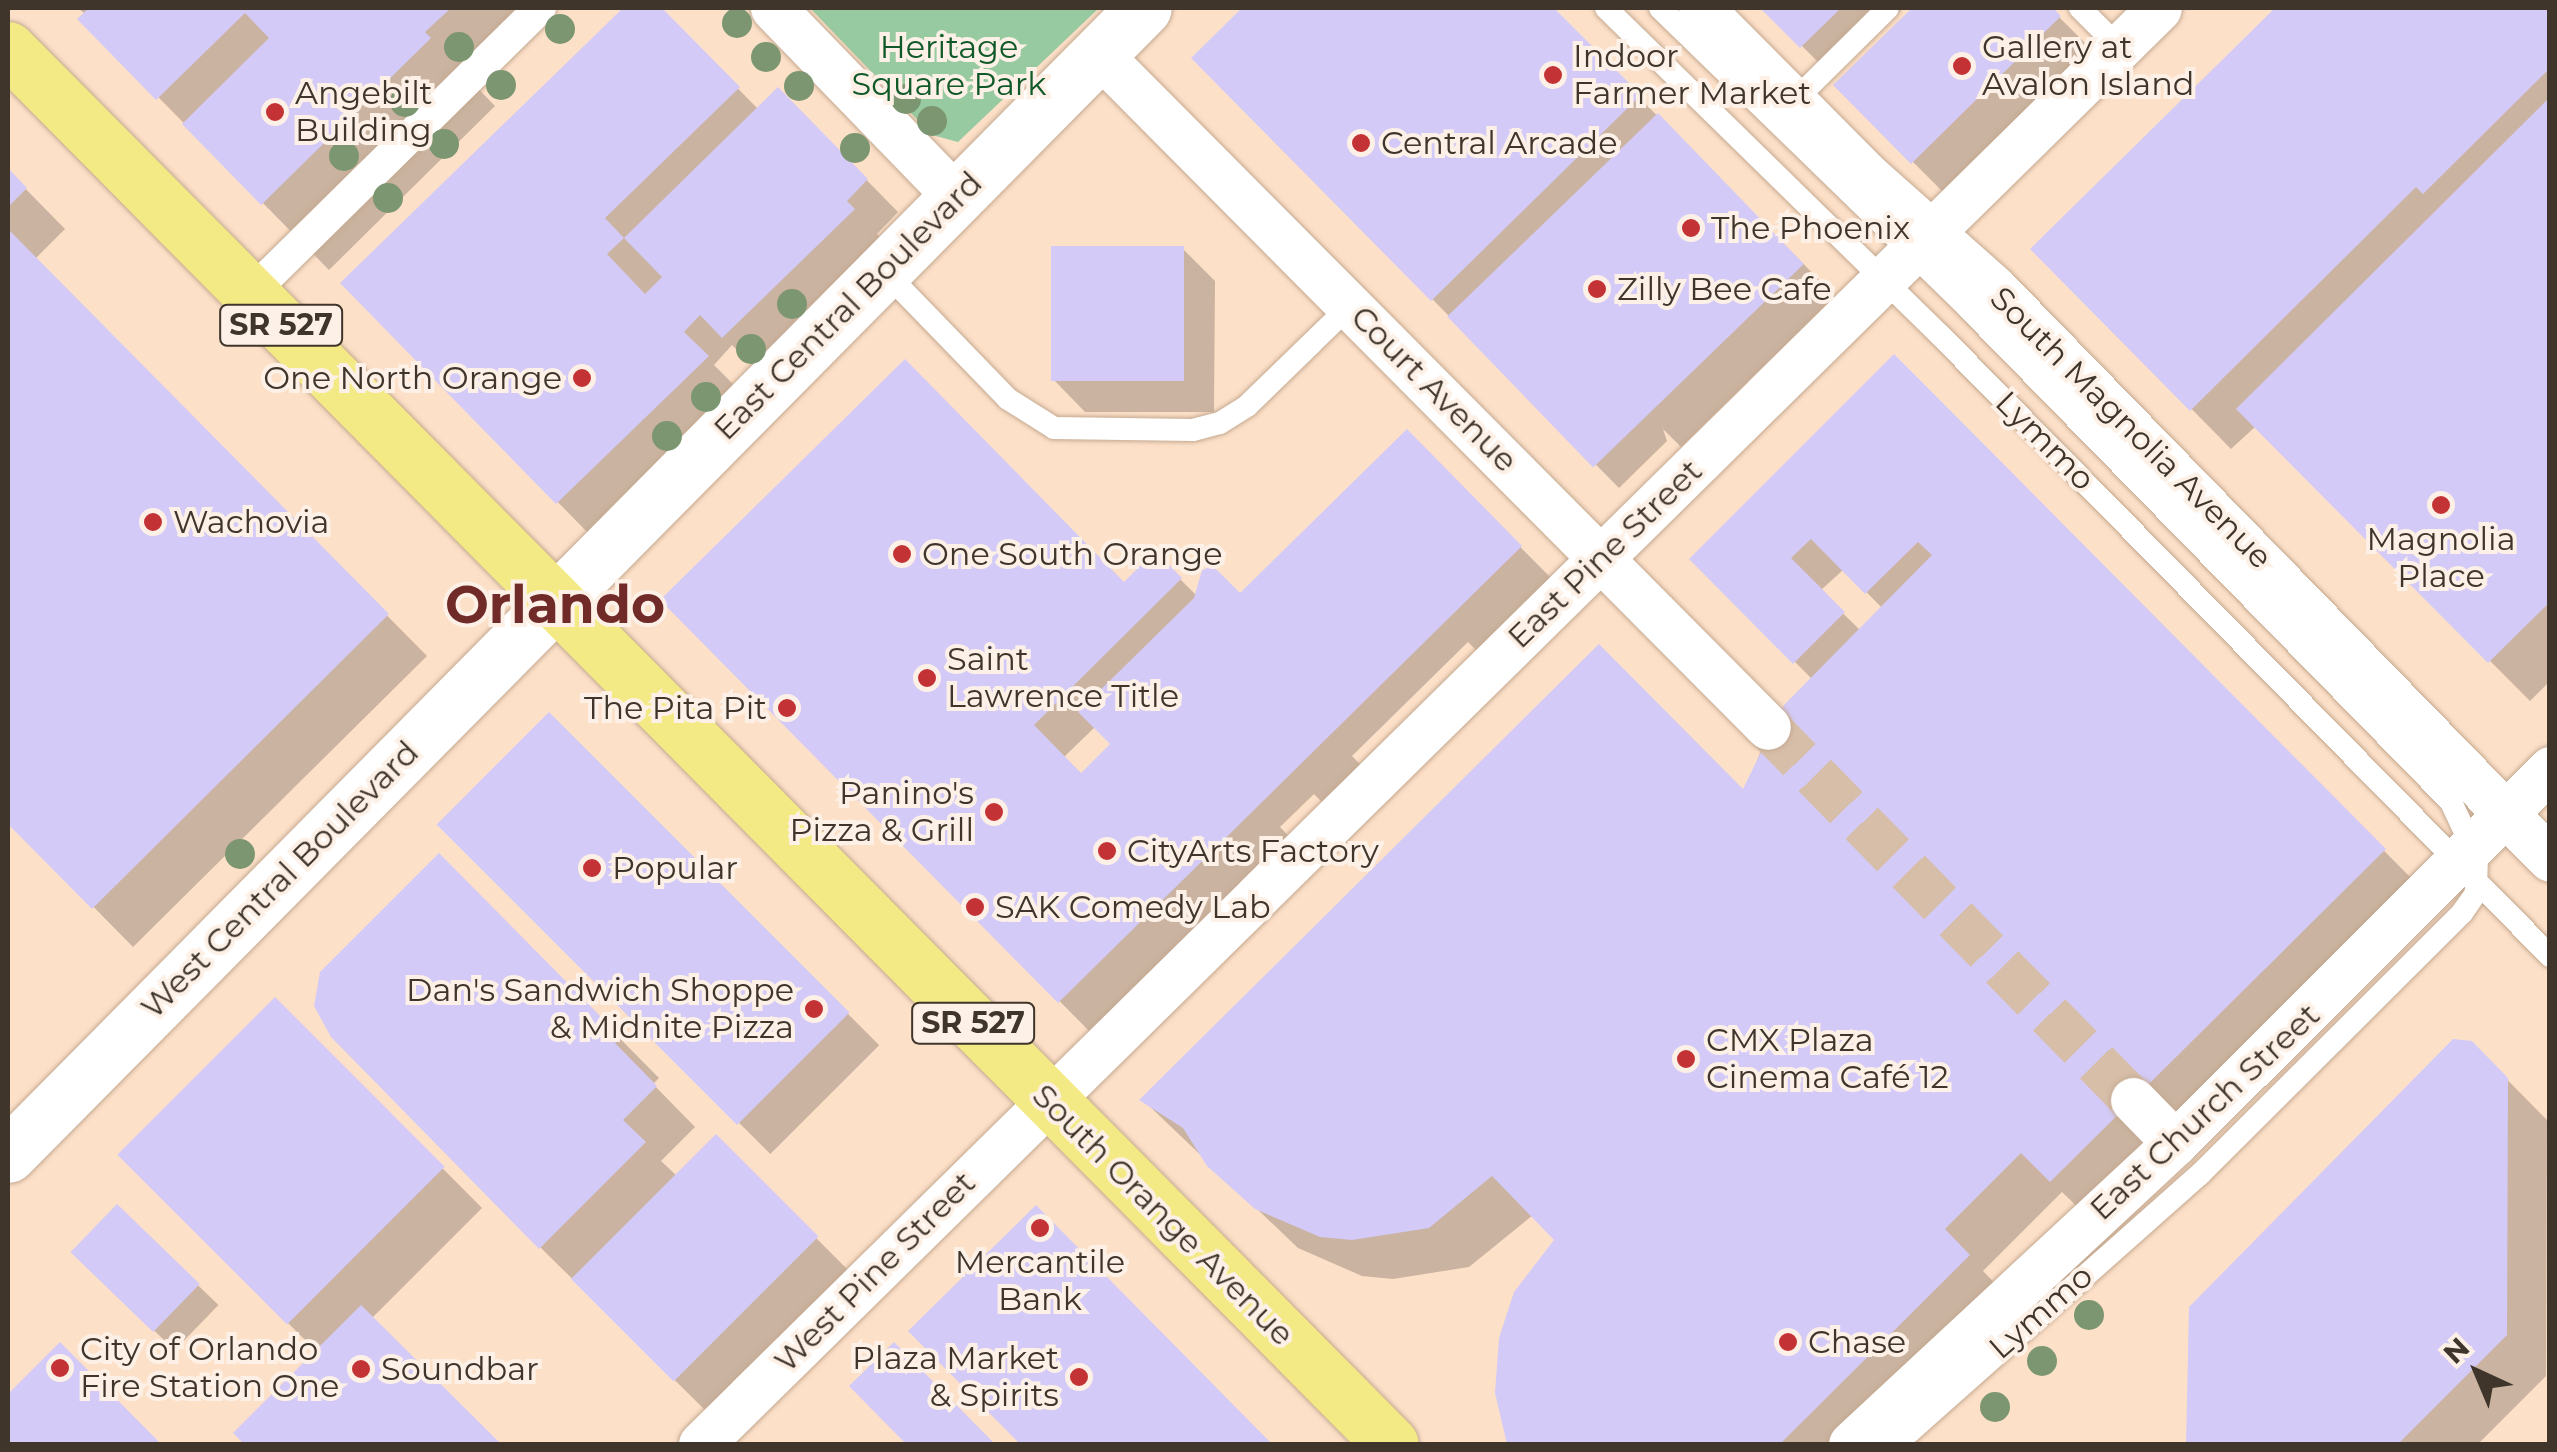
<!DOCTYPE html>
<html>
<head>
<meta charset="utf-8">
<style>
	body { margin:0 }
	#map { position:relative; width:2557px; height:1452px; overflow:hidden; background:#fde0c8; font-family:Montserrat,sans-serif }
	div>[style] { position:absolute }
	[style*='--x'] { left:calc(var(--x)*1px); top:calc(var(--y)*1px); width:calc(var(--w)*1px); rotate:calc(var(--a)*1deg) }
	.green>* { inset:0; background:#97caa0 }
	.shadow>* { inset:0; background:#0003; transform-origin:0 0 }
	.building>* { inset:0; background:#d3caf7; transform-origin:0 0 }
	.minor-tunnel>* { height:45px; margin-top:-22.5px; transform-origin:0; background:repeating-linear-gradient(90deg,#d7bea9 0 45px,transparent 0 67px) }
	.roads { filter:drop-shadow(0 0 2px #c4a991) drop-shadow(0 0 2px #c4a991) }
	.service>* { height:22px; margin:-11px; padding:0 11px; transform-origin:11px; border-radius:11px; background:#fff }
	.pedestrian>* { height:32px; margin:-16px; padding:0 16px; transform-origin:16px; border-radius:16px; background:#fff }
	.minor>* { height:45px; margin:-22.5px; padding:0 22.5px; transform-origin:22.5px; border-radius:22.5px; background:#fff }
	.tertiary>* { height:55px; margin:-27.5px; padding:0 27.5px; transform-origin:27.5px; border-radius:27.5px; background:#fff }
	.primary>* { height:55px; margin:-27.5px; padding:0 27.5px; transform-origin:27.5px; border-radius:27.5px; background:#f3e985 }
	.trees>* { width:30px; height:30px; margin:-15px; border-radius:50%; background:#7b9670 }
	.dots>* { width:28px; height:28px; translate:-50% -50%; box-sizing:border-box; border:5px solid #fdf1e7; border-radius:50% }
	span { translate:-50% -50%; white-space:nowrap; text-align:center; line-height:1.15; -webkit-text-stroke:8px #fdf1e7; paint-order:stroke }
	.shield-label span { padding:2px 8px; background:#fdf1e7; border:2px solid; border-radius:8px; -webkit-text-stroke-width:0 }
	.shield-label { font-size:30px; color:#3f352b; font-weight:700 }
	.park-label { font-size:32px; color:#105928 }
	.poi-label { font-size:32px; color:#3f352b }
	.left { translate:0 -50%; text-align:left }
	.right { translate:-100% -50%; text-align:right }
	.street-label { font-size:32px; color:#3f352b }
	.town-label { font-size:52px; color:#702a28; font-weight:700 }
	.frame { position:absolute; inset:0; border:10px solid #3f352b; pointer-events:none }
	.north { position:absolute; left:2427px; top:1322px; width:100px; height:100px; -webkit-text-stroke:8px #fdf1e7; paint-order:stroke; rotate:316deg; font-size:28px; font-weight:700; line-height:40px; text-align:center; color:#3f352b }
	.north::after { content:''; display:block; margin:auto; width:35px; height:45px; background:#3f352b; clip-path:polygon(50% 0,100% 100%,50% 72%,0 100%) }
</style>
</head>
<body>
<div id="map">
	<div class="green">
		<div style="clip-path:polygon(810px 8px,1099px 8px,958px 142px,932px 135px)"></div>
	</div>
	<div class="shadow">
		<div style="clip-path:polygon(78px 8px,531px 8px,464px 74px,495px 106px,329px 270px,81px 19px,85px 14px)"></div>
		<div style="clip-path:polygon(627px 8px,659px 8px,759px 110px,778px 90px,898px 212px,877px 234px,884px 242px,755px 368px,732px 345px,714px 365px,738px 389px,589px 534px,344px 283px)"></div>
		<div style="clip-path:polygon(1245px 8px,1551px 8px,1835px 296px,1681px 447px,1663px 429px,1667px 441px,1619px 488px,1194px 58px)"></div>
		<div style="clip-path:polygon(1764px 8px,1903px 8px,1833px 77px)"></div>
		<div style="clip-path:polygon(1915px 8px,2050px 8px,2090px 48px,1944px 193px,1836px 85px)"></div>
		<div style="clip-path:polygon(2279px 8px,2550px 8px,2550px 681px,2530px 701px,2256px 426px,2231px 449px,2034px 249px)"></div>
		<div style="clip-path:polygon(8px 171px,65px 229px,35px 259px,427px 656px,133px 947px,8px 820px)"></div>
		<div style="clip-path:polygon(1183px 249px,1215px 281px,1214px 412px,1085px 412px,1054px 380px)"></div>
		<div style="clip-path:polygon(evenodd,1894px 358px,2424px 891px,2091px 1220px,2062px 1192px,1983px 1271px,2008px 1297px,1860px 1444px,1510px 1444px,1497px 1392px,1557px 1240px,1533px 1215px,1469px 1267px,1393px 1279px,1362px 1276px,1298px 1248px,1143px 1100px,1744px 793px,1770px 728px,1811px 678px,1692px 559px,1894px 358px,1844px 569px,1882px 608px,1860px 630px,1820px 591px,1844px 569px)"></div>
		<div style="clip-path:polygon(evenodd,1407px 433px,1552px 579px,1478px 652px,1468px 642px,1352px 756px,1362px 766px,1324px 804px,1314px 794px,1280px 827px,1298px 846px,1099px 1041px,663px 600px,1124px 585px,1155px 554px,1197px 596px,1240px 596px,1407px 433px,1096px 726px,1114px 744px,1081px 776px,1063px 758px,1096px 726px)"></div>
		<div style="left:549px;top:715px;width:467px;height:154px;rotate:45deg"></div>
		<div style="clip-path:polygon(439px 856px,659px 1078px,653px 1084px,695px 1127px,661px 1161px,677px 1176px,716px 1138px,848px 1270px,706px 1411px,540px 1247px)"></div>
		<div style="clip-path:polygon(275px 1000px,482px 1208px,371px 1319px,498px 1444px,248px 1444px,237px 1433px,317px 1352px,120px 1155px)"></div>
		<div style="clip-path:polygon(2471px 1043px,2547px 1120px,2546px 1376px,2478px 1444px,2189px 1444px,2192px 1308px)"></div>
		<div style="left:117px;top:1207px;width:141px;height:63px;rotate:44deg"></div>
		<div style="clip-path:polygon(1036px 1208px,1269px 1444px,1024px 1444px,911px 1331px)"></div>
		<div style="clip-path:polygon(60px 1345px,158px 1444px,8px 1444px,8px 1397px)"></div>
	</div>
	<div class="building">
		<div style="clip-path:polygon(89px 8px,451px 8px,425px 32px,431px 38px,261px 205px,182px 124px,269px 38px,245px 13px,156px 100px,77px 19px)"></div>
		<div style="clip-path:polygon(evenodd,623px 8px,662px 8px,740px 87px,605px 218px,624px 238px,778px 87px,868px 179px,847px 201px,855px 209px,722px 338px,700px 315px,684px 332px,709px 356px,556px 504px,340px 283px,623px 8px,624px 238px,662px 277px,645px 294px,607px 254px,624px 238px)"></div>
		<div style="clip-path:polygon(1242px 8px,1554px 8px,1641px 95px,1431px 301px,1191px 58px)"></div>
		<div style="clip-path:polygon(1760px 8px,1841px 8px,1800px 48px)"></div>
		<div style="clip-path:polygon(1912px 8px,2053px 8px,2061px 16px,1911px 164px,1833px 85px)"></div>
		<div style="clip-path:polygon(2275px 8px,2550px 8px,2550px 68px,2423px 194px,2416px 187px,2190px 411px,2030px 249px)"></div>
		<div style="clip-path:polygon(2550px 97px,2550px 602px,2488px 663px,2236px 409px)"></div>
		<div style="left:1658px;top:113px;width:210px;height:293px;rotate:46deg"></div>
		<div style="clip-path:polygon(8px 168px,27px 188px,8px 207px)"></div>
		<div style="clip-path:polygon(10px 231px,389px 614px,92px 909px,8px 824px)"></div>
		<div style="left:1051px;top:246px;width:133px;height:135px"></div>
		<div style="clip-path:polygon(1894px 354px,2386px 849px,2050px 1182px,2021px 1153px,1945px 1229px,1970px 1255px,1780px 1444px,1507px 1444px,1495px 1393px,1499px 1338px,1514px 1292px,1554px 1240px,1492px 1176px,1429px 1228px,1352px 1240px,1320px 1237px,1255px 1209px,1207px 1166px,1183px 1128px,1139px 1100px,1599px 644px,1743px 789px,1784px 705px,1932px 555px,1918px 542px,1865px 594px,1811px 539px,1791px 558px,1845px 612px,1793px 664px,1689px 559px)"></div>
		<div style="clip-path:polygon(905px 359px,1124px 582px,1155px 551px,1182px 578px,1034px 725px,1081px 773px,1110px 744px,1078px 712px,1194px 598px,1202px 570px,1213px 566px,1240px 593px,1407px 429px,1522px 546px,1058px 1003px,660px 600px)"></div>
		<div style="left:549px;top:712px;width:425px;height:159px;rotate:45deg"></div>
		<div style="clip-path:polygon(439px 853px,621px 1037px,615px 1043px,657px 1086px,623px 1120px,646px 1142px,539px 1249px,331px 1037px,314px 1006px,320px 972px)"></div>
		<div style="left:275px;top:997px;width:240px;height:223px;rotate:45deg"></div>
		<div style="clip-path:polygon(2453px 1039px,2472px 1041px,2508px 1078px,2507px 1335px,2398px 1444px,2186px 1444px,2189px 1307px)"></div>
		<div style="left:716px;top:1134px;width:145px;height:205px;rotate:45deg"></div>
		<div style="left:117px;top:1204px;width:115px;height:67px;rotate:44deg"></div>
		<div style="clip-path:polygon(1036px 1205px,1111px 1281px,1272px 1444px,1020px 1444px,908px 1331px)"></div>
		<div style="clip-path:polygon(361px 1305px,501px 1444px,244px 1444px,233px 1433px)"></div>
		<div style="clip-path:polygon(60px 1342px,161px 1444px,8px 1444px,8px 1394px)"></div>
		<div style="clip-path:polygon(894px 1342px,995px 1444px,906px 1444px,849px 1386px)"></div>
	</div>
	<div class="minor-tunnel">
		<div style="--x:1768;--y:727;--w:522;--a:45.62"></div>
	</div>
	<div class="roads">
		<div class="service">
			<div style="--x:1606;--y:8;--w:466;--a:44.4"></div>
			<div style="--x:1939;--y:334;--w:872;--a:45.51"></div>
			<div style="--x:1660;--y:8;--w:429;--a:44.2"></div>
			<div style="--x:1967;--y:307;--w:692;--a:45.64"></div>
			<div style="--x:2451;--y:802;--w:62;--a:65.1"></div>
			<div style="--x:2477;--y:858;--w:35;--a:92"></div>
			<div style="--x:2476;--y:893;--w:24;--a:125"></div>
			<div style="--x:2462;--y:913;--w:370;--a:135.1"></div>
			<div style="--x:2200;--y:1174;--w:407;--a:138.4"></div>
			<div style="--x:2080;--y:8;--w:55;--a:45"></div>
			<div style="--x:1794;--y:101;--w:132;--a:-44.7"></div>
			<div style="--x:884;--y:271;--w:178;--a:45.9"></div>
			<div style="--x:1008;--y:399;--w:54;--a:32.2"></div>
			<div style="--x:1054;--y:428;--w:139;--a:0.8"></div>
			<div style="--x:1193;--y:430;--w:28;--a:-15"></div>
			<div style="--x:1220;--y:423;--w:32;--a:-32"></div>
			<div style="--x:1247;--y:406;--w:145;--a:-44.2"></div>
		</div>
		<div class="pedestrian">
			<div style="--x:251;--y:293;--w:406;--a:-44.6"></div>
		</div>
		<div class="minor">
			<div style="--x:773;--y:8;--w:263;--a:45.9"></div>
			<div style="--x:1701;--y:8;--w:238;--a:45.2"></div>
			<div style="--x:1869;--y:177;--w:166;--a:41.6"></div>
			<div style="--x:1993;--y:287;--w:798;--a:45.76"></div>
			<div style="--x:1098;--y:53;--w:950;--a:45.17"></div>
			<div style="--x:2133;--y:1100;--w:60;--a:45.7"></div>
			<div style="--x:701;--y:1444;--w:2046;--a:-44.56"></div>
			<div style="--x:1851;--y:1444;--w:442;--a:-42.9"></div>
			<div style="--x:2175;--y:1143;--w:530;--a:-44.92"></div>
		</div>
		<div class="tertiary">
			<div style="--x:8;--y:1155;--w:1614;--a:-45.28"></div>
		</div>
		<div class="primary">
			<div style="--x:8;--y:49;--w:1964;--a:45.25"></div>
		</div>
	</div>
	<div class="trees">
		<div style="left:737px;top:23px"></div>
		<div style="left:560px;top:29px"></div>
		<div style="left:459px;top:47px"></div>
		<div style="left:766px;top:57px"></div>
		<div style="left:501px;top:85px"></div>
		<div style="left:799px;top:86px"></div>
		<div style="left:906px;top:99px"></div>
		<div style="left:405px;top:102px"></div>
		<div style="left:932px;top:121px"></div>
		<div style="left:444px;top:144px"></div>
		<div style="left:855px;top:148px"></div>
		<div style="left:344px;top:156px"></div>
		<div style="left:388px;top:198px"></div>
		<div style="left:792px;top:304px"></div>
		<div style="left:751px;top:349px"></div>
		<div style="left:706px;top:397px"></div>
		<div style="left:667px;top:436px"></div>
		<div style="left:240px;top:854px"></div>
		<div style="left:2089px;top:1315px"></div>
		<div style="left:2042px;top:1361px"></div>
		<div style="left:1995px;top:1407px"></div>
	</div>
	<div class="dots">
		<div style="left:1962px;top:66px;background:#c33335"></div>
		<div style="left:1553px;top:75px;background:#c33335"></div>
		<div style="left:275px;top:112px;background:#c33335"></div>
		<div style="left:1361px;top:143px;background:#c33335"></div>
		<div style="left:1691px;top:228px;background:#c33335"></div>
		<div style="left:1597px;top:289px;background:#c33335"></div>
		<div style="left:582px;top:378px;background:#c33335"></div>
		<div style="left:2441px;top:505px;background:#c33335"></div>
		<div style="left:153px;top:522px;background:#c33335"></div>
		<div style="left:902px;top:554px;background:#c33335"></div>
		<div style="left:927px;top:678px;background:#c33335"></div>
		<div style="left:787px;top:708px;background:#c33335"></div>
		<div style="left:994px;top:812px;background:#c33335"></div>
		<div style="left:1107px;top:851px;background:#c33335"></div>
		<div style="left:592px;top:868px;background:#c33335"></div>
		<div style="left:975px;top:907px;background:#c33335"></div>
		<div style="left:814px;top:1009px;background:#c33335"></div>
		<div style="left:1686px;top:1059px;background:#c33335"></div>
		<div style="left:1040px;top:1228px;background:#c33335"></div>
		<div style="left:1788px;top:1342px;background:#c33335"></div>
		<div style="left:60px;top:1368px;background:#c33335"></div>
		<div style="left:361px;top:1369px;background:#c33335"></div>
		<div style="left:1079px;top:1377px;background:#c33335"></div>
	</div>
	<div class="shield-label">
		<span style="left:281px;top:325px">SR 527</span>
		<span style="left:973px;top:1023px">SR 527</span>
	</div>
	<div class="park-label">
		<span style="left:949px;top:66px">Heritage<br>Square Park</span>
	</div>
	<div class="poi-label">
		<span class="left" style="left:1982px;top:66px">Gallery at<br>Avalon Island</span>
		<span class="left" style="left:1573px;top:75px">Indoor<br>Farmer Market</span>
		<span class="left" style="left:295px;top:112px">Angebilt<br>Building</span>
		<span class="left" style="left:1381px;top:143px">Central Arcade</span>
		<span class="left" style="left:1711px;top:228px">The Phoenix</span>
		<span class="left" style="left:1617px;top:289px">Zilly Bee Cafe</span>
		<span class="right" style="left:562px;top:378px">One North Orange</span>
		<span class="left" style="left:173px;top:522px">Wachovia</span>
		<span style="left:2441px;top:558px">Magnolia<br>Place</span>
		<span class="left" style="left:922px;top:554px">One South Orange</span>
		<span class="left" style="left:947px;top:678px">Saint<br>Lawrence Title</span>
		<span class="right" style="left:767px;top:708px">The Pita Pit</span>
		<span class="right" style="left:974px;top:812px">Panino's<br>Pizza &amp; Grill</span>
		<span class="left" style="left:1127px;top:851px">CityArts Factory</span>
		<span class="left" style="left:612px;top:868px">Popular</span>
		<span class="left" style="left:995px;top:907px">SAK Comedy Lab</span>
		<span class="right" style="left:794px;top:1009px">Dan's Sandwich Shoppe<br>&amp; Midnite Pizza</span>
		<span class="left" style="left:1706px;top:1059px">CMX Plaza<br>Cinema Café 12</span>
		<span style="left:1040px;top:1281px">Mercantile<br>Bank</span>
		<span class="left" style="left:1808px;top:1342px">Chase</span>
		<span class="left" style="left:80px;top:1368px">City of Orlando<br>Fire Station One</span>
		<span class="right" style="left:1059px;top:1377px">Plaza Market<br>&amp; Spirits</span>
		<span class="left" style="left:381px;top:1369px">Soundbar</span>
	</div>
	<div class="street-label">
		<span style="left:848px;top:306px;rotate:-45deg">East Central Boulevard</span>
		<span style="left:1434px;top:389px;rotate:45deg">Court Avenue</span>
		<span style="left:2131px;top:428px;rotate:45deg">South Magnolia Avenue</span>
		<span style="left:2045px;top:441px;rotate:45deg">Lymmo</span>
		<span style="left:1605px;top:554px;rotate:-44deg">East Pine Street</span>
		<span style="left:280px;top:880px;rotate:-45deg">West Central Boulevard</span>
		<span style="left:2205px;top:1112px;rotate:-43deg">East Church Street</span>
		<span style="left:1163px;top:1215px;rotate:45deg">South Orange Avenue</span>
		<span style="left:875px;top:1272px;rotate:-45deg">West Pine Street</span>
		<span style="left:2041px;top:1312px;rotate:-41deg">Lymmo</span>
	</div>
	<div class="town-label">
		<span style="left:555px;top:605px">Orlando</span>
	</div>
	<div class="frame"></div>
	<div class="north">N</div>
</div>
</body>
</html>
